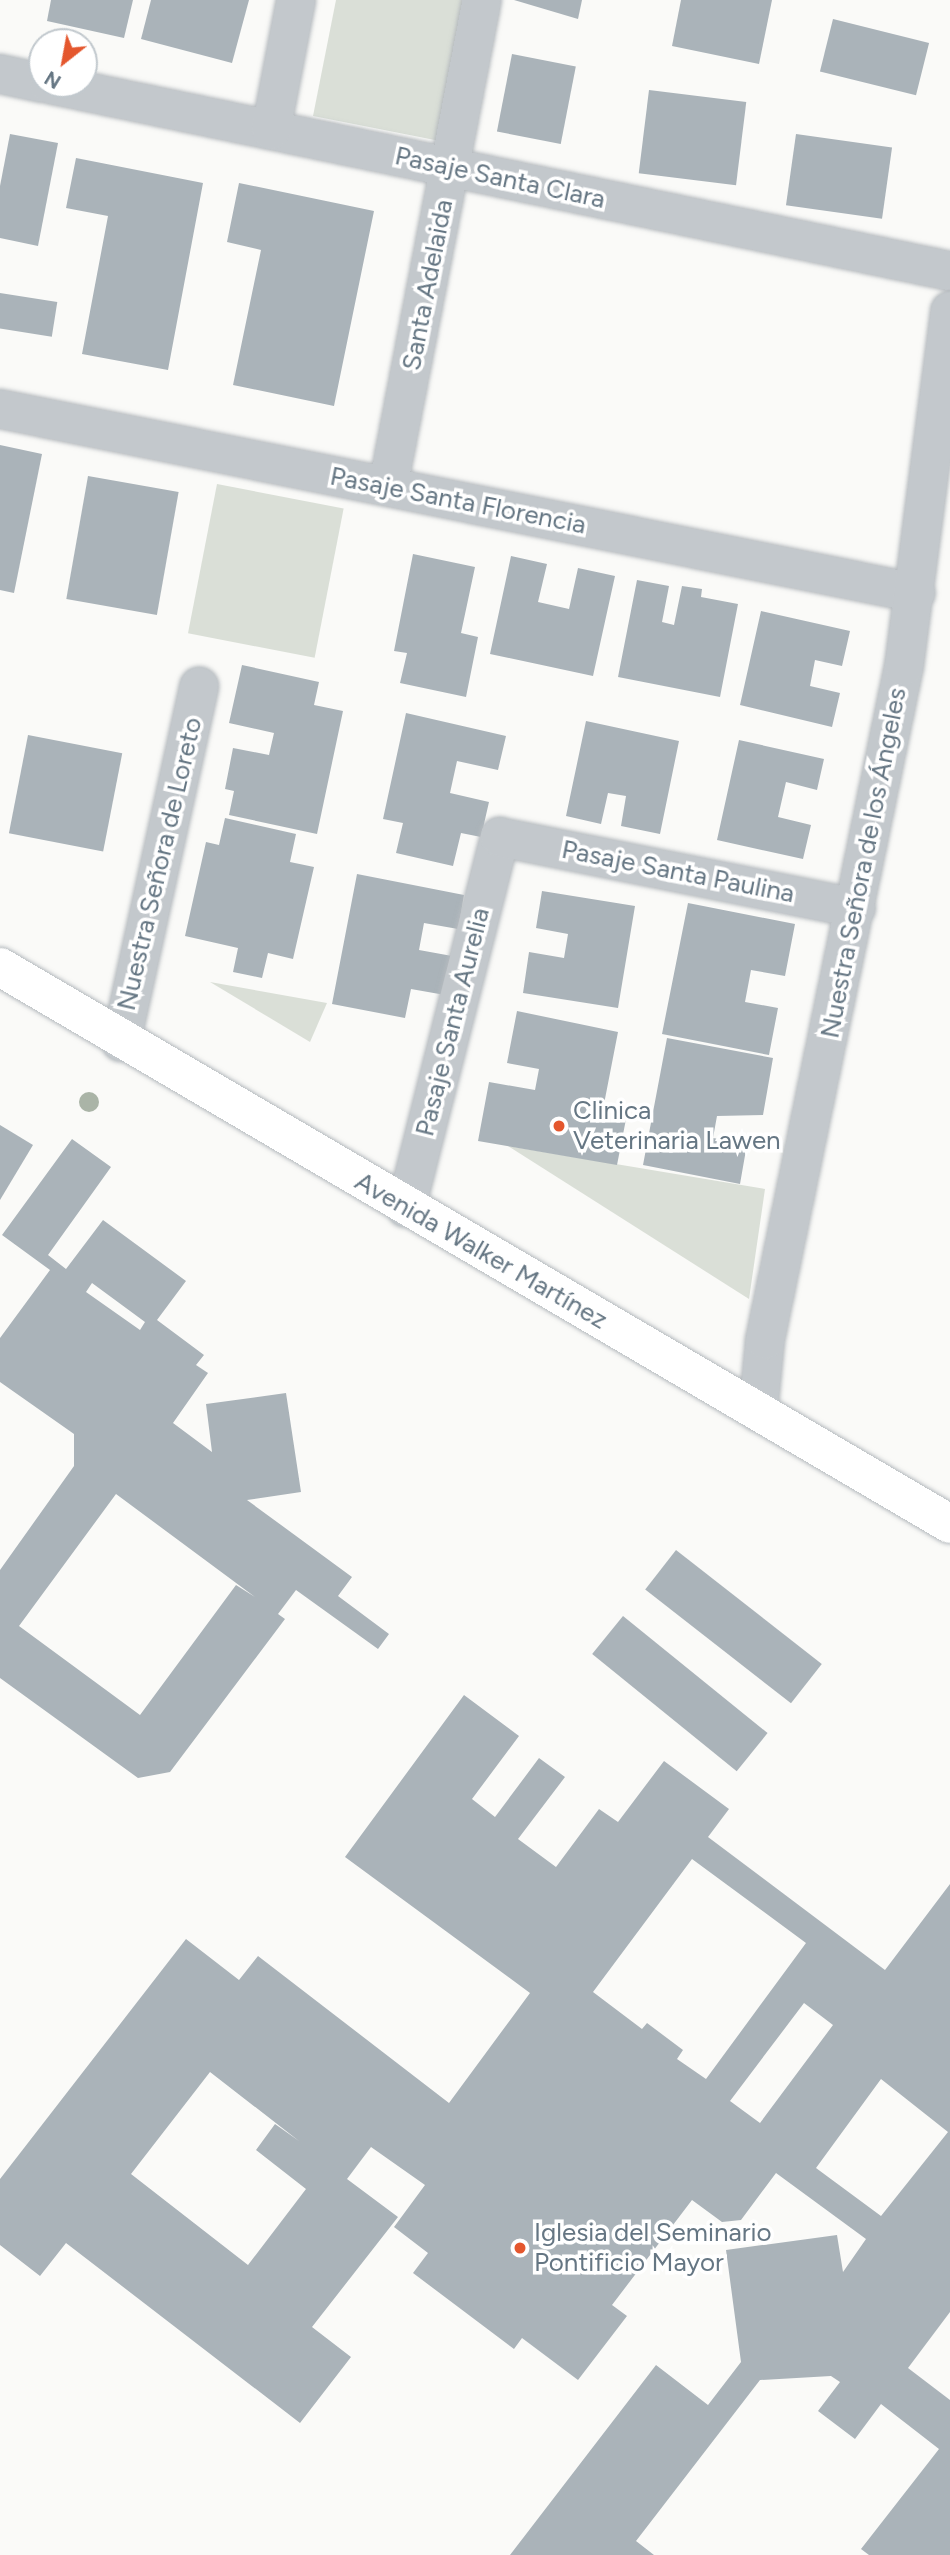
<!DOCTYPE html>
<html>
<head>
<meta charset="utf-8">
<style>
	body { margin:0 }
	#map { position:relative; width:950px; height:2555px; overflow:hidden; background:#fafaf8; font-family:Figtree,sans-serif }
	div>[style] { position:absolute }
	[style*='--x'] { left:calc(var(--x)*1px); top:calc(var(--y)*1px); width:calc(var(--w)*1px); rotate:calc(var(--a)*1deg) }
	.green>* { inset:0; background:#dadfd7; transform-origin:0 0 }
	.building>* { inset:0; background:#aab3b9; transform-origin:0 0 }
	.roads { filter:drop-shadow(0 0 2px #b5babe) drop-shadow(0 0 2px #b5babe) }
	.minor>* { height:38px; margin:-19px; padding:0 19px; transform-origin:19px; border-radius:19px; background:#c3c8cc }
	.major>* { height:38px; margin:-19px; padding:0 19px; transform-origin:19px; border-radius:19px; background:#fff }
	.trees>* { width:20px; height:20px; margin:-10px; border-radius:50%; background:#aab4a7 }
	.dots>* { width:19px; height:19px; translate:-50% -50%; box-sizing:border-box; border:4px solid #fff; border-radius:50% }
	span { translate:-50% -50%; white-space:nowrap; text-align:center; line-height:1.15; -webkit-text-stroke:7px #fff; paint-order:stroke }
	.street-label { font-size:26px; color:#657683 }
	.poi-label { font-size:26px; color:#657683 }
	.left { translate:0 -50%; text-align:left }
	.north { position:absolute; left:28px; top:28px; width:70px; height:70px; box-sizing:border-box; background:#fff; border:2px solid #c1c8cd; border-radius:50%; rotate:211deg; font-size:19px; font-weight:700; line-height:28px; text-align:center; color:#657683 }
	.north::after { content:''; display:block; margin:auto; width:24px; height:32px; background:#e4572e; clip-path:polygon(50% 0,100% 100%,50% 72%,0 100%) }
</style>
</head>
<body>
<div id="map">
	<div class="green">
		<div style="clip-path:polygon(336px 0,467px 0,440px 141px,313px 116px)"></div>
		<div style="left:217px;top:484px;width:129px;height:152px;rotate:11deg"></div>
		<div style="clip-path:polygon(210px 982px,327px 1003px,310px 1042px)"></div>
		<div style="clip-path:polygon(508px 1146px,765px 1189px,749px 1299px)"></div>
	</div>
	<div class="building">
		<div style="clip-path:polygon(51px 0,133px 0,124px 38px,47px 21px)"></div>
		<div style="clip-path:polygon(151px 0,249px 0,232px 63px,141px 39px)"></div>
		<div style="clip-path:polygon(514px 0,582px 0,578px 19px)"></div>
		<div style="clip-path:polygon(681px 0,772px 0,759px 64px,672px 46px)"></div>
		<div style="left:833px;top:19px;width:99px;height:54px;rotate:14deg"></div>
		<div style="left:512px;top:54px;width:65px;height:79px;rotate:11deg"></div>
		<div style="left:649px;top:90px;width:98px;height:84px;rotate:7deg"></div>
		<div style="clip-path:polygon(10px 134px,58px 143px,38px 246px,0 238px,0 186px)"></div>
		<div style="left:796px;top:134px;width:97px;height:72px;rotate:8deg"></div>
		<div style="clip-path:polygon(76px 158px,203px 183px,168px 370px,82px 354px,108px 216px,66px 208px)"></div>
		<div style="clip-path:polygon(239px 183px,374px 211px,334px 406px,233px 385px,261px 250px,227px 242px)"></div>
		<div style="left:0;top:293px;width:58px;height:35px;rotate:9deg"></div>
		<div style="clip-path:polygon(0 445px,42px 454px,14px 593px,0 590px)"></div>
		<div style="left:88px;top:476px;width:92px;height:125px;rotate:10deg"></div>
		<div style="clip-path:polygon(413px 554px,475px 567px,461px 633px,478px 637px,466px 697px,400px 683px,407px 653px,394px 651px)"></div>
		<div style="clip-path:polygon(511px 556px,547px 564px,538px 602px,569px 609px,578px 568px,615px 576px,593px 676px,490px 654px)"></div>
		<div style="clip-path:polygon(637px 580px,669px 586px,662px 622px,674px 625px,682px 586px,702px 589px,701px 597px,738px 604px,720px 697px,618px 677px)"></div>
		<div style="clip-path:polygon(761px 611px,850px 631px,842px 666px,815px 660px,810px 686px,840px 693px,832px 727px,740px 705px)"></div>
		<div style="clip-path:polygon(242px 665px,319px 682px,314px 705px,343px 711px,317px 834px,229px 815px,234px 791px,225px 789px,233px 748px,269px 755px,274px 733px,229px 723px)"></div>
		<div style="clip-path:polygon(406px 713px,506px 736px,498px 770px,457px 761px,450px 793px,489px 802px,481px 837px,461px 833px,453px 866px,396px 853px,403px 823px,383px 819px)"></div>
		<div style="clip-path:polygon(586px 721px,679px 741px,660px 834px,621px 826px,626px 796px,608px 793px,601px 824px,566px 816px)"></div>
		<div style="left:28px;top:735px;width:96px;height:100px;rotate:11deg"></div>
		<div style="clip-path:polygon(739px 740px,824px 759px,817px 790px,786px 782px,778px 817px,811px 825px,803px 859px,717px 840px)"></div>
		<div style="clip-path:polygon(225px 818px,296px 834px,290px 862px,314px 867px,293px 959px,268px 953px,262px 978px,233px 972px,238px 948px,185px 936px,206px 842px,219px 845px)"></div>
		<div style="clip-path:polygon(357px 874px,464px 895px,458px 929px,424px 923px,419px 950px,452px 956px,445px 995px,411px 989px,405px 1018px,332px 1004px)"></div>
		<div style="clip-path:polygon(542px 891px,635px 906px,618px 1008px,523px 993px,529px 952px,564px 958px,568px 934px,536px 928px)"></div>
		<div style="clip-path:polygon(688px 903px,795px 924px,785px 976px,751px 970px,745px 1002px,778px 1008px,769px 1055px,662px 1034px)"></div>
		<div style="clip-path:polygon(517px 1011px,618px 1032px,604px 1104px,628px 1109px,617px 1165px,478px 1141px,489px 1082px,535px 1090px,539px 1069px,507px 1063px)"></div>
		<div style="clip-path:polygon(667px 1038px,773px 1058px,763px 1115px,717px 1116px,713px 1138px,747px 1144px,740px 1184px,643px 1165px)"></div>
		<div style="clip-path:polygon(0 1125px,33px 1145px,0 1200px)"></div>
		<div style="clip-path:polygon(evenodd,72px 1139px,111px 1167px,48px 1255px,66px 1269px,103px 1220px,186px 1281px,157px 1320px,204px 1355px,196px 1365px,208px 1373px,173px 1423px,212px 1452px,206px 1404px,286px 1393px,301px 1492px,247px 1500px,352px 1577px,338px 1596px,389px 1634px,378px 1649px,296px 1590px,278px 1614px,285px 1619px,170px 1772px,138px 1778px,0 1678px,0 1570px,74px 1466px,74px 1434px,0 1382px,0 1338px,50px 1270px,2px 1235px,72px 1139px,92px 1283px,145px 1322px,140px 1330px,86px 1292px,92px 1283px,72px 1139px,116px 1494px,255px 1597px,236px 1585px,140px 1715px,19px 1626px,116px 1494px)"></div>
		<div style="left:676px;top:1550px;width:185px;height:50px;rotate:38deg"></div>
		<div style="left:623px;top:1616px;width:186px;height:49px;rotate:39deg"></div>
		<div style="clip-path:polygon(evenodd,464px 1695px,519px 1736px,472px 1799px,495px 1817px,539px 1758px,565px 1777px,518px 1839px,556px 1867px,599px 1809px,618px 1822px,664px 1761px,729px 1809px,708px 1837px,885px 1970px,950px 1884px,950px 2312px,908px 2368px,950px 2400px,950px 2555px,869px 2555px,861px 2549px,939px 2449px,881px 2404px,855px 2439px,818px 2411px,840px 2382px,831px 2376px,760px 2380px,636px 2541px,654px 2555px,510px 2555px,656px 2365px,708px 2405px,741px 2362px,726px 2250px,837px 2235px,843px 2272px,866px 2239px,776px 2173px,741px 2220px,722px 2222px,692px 2200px,612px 2305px,627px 2316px,578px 2380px,522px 2338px,514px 2349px,413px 2273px,428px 2253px,394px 2227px,425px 2185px,371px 2147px,347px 2179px,398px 2217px,312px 2327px,351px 2357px,300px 2423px,66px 2243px,40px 2276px,0 2245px,0 2179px,186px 1939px,239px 1980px,258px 1956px,449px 2103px,530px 1993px,345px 1857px,464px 1695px,692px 1859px,806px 1943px,706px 2079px,677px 2059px,683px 2050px,647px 2023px,642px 2029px,593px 1992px,692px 1859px,464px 1695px,804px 2003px,833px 2025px,760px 2123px,730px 2101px,804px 2003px,464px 1695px,210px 2072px,299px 2141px,275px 2124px,256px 2150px,306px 2189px,248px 2265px,131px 2174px,210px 2072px,464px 1695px,881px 2079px,948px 2132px,881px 2216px,816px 2168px,881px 2079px)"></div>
	</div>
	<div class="roads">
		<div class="minor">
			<div style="--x:0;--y:74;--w:43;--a:12.1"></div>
			<div style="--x:49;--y:84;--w:920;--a:11.73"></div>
			<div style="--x:271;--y:130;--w:132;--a:-79.1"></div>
			<div style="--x:0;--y:409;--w:934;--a:11.36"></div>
			<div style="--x:388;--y:487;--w:496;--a:-79.1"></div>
			<div style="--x:121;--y:1042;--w:364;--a:-77.6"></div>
			<div style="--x:406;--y:1208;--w:383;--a:-75.8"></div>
			<div style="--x:500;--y:837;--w:363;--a:11.3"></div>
			<div style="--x:758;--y:1412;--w:72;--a:-84.4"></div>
			<div style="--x:765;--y:1340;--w:688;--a:-78.35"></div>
			<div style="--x:904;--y:666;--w:358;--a:-82.6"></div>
		</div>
		<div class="major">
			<div style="--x:0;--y:967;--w:1101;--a:30.38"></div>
		</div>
	</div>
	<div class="trees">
		<div style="left:89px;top:1102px"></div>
	</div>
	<div class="dots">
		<div style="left:559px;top:1126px;background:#e4572e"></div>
		<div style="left:520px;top:2248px;background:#e4572e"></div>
	</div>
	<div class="street-label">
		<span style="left:500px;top:178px;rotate:12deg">Pasaje Santa Clara</span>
		<span style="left:428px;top:285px;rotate:-79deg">Santa Adelaida</span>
		<span style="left:458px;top:501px;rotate:11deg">Pasaje Santa Florencia</span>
		<span style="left:864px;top:863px;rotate:-79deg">Nuestra Señora de los Ángeles</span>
		<span style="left:160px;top:864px;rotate:-77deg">Nuestra Señora de Loreto</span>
		<span style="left:678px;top:872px;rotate:11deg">Pasaje Santa Paulina</span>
		<span style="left:453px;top:1022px;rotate:-76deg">Pasaje Santa Aurelia</span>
		<span style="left:481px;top:1251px;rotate:30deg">Avenida Walker Martínez</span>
	</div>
	<div class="poi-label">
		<span class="left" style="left:573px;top:1126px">Clinica<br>Veterinaria Lawen</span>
		<span class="left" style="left:534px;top:2248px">Iglesia del Seminario<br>Pontificio Mayor</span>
	</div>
	<div class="north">N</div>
</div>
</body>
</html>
